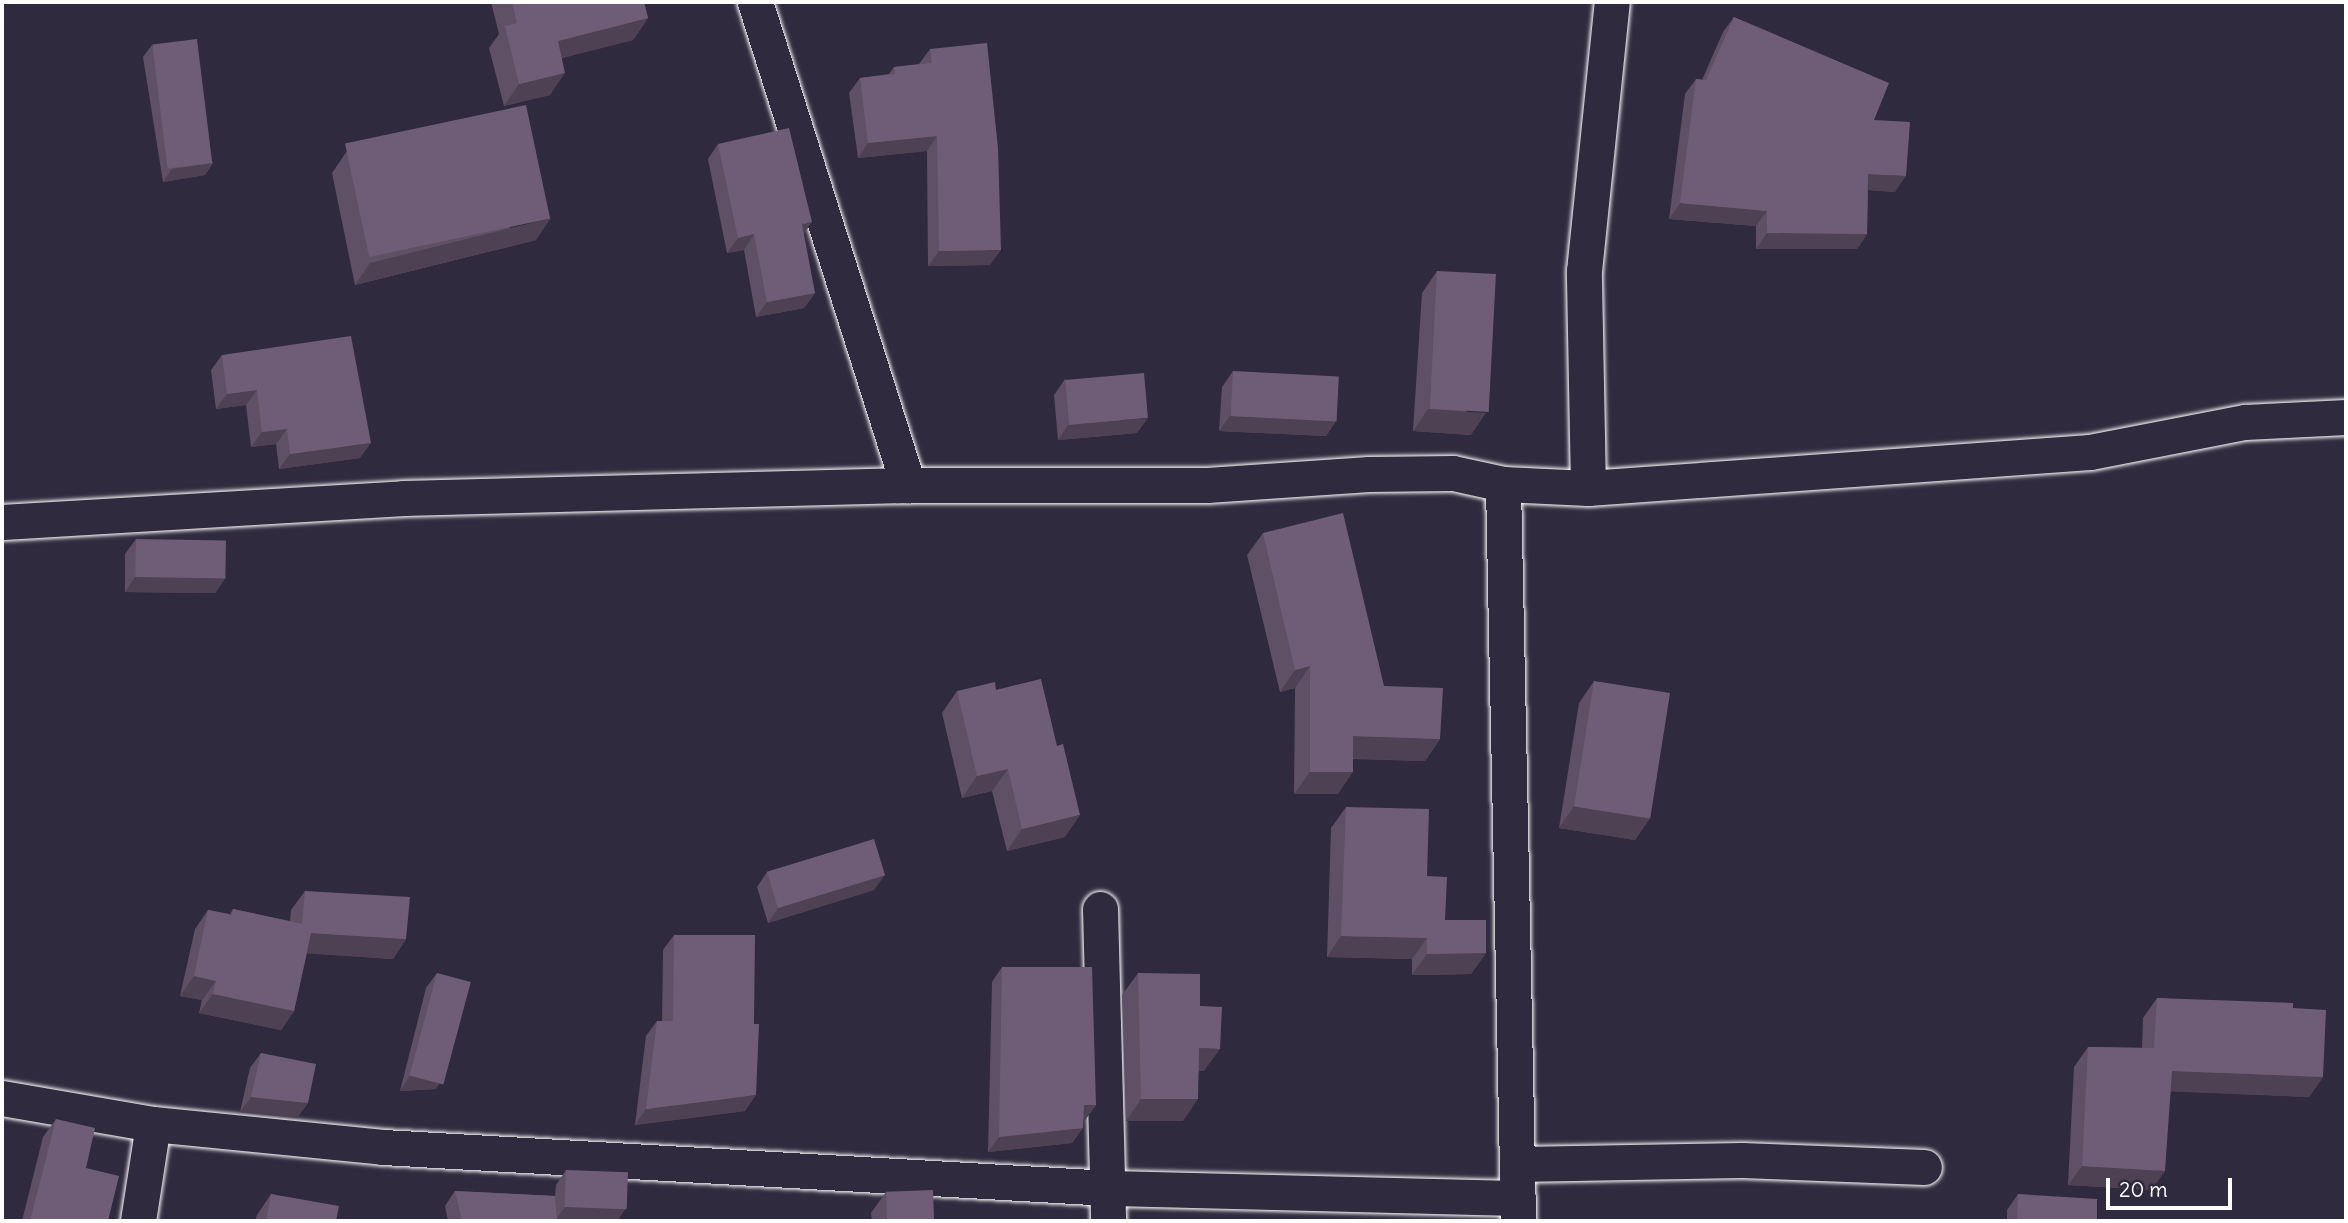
<!DOCTYPE html>
<html>
<head>
<meta charset="utf-8">
<style>
	body { margin:0 }
	#map { position:relative; width:2348px; height:1223px; overflow:hidden; background:#2f2a3d; font-family:Delius,sans-serif }
	div>[style] { position:absolute }
	[style*='--x'] { left:calc(var(--x)*1px); top:calc(var(--y)*1px); width:calc(var(--w)*1px); rotate:calc(var(--a)*1deg) }
	.roads { filter:drop-shadow(0 0 2px #fff) drop-shadow(0 0 2px #fff) }
	.street>* { height:35px; margin:-17.5px; padding:0 17.5px; transform-origin:17.5px; border-radius:17.5px; background:#2f2a3d }
	.wall>* { inset:0; background:#5f5066 }
	.shaded-wall>* { inset:0; background:#4e4153 }
	.building>* { inset:0; background:#6f5d77; transform-origin:0 0 }
	span { translate:-50% -50%; white-space:nowrap; text-align:center; line-height:1.15; -webkit-text-stroke:6px #2f2a3d; paint-order:stroke }
	.frame { position:absolute; inset:0; border:4px solid #fff; pointer-events:none }
	.scale { position:absolute; left:2106px; top:1178px; width:126px; height:32px; box-sizing:border-box; border:4px solid #fff; border-top:0; padding-left:9px; font-size:21px; line-height:24px; white-space:nowrap; color:#fff; -webkit-text-stroke:5px #2f2a3d; paint-order:stroke }
</style>
</head>
<body>
<div id="map">
	<div class="roads">
		<div class="street">
			<div style="--x:755;--y:2;--w:507;--a:72.42"></div>
			<div style="--x:1503;--y:484;--w:735;--a:88.83"></div>
			<div style="--x:1588;--y:488;--w:217;--a:-91.1"></div>
			<div style="--x:1584;--y:271;--w:270;--a:-84.1"></div>
			<div style="--x:2;--y:522;--w:402;--a:-3.4"></div>
			<div style="--x:403;--y:498;--w:505;--a:-1.47"></div>
			<div style="--x:908;--y:485;--w:299;--a:0"></div>
			<div style="--x:1207;--y:485;--w:162;--a:-3.9"></div>
			<div style="--x:1369;--y:474;--w:84;--a:-0.7"></div>
			<div style="--x:1453;--y:473;--w:51;--a:12.4"></div>
			<div style="--x:1503;--y:484;--w:85;--a:2.7"></div>
			<div style="--x:1588;--y:488;--w:503;--a:-4.1"></div>
			<div style="--x:2090;--y:452;--w:158;--a:-11"></div>
			<div style="--x:2245;--y:422;--w:101;--a:-2.8"></div>
			<div style="--x:1100;--y:909;--w:312;--a:88.5"></div>
			<div style="--x:2;--y:1098;--w:153;--a:9.8"></div>
			<div style="--x:153;--y:1124;--w:231;--a:5.7"></div>
			<div style="--x:383;--y:1147;--w:727;--a:3.23"></div>
			<div style="--x:1109;--y:1188;--w:409;--a:1.4"></div>
			<div style="--x:1518;--y:1164;--w:224;--a:-1"></div>
			<div style="--x:1742;--y:1160;--w:182;--a:2.2"></div>
			<div style="--x:138;--y:1221;--w:98;--a:-81.2"></div>
		</div>
	</div>
	<div class="wall">
		<div style="clip-path:polygon(491px 2px,644px 2px,648px 18px,633px 40px,562px 58px,550px 95px,504px 106px,489px 48px,499px 34px)"></div>
		<div style="clip-path:polygon(1734px 17px,1874px 120px,1895px 192px,1868px 190px,1867px 234px,1857px 249px,1756px 249px,1756px 226px,1669px 219px,1685px 94px,1696px 79px,1702px 80px,1723px 32px)"></div>
		<div style="clip-path:polygon(152px 45px,213px 163px,205px 175px,163px 182px,143px 57px)"></div>
		<div style="clip-path:polygon(930px 49px,990px 265px,928px 266px,927px 151px,858px 158px,849px 93px,860px 78px,889px 74px,894px 67px,919px 64px)"></div>
		<div style="clip-path:polygon(718px 144px,815px 293px,804px 308px,756px 317px,744px 250px,727px 253px,708px 159px)"></div>
		<div style="clip-path:polygon(347px 151px,536px 240px,355px 285px,332px 173px)"></div>
		<div style="clip-path:polygon(1437px 271px,1471px 435px,1413px 431px,1422px 293px)"></div>
		<div style="clip-path:polygon(222px 355px,360px 458px,279px 469px,276px 444px,251px 447px,246px 405px,216px 409px,211px 370px)"></div>
		<div style="clip-path:polygon(1233px 371px,1336px 421px,1326px 436px,1219px 431px,1222px 387px)"></div>
		<div style="clip-path:polygon(1065px 379px,1137px 433px,1058px 440px,1054px 395px)"></div>
		<div style="clip-path:polygon(1263px 533px,1384px 686px,1440px 739px,1425px 761px,1353px 759px,1338px 794px,1294px 794px,1295px 688px,1280px 692px,1247px 555px)"></div>
		<div style="clip-path:polygon(136px 539px,226px 577px,215px 593px,125px 592px,125px 554px)"></div>
		<div style="clip-path:polygon(1594px 681px,1650px 818px,1635px 840px,1559px 828px,1579px 703px)"></div>
		<div style="clip-path:polygon(996px 690px,1065px 837px,1007px 851px,992px 791px,962px 798px,942px 713px,957px 691px)"></div>
		<div style="clip-path:polygon(1346px 807px,1427px 876px,1445px 920px,1486px 953px,1471px 974px,1412px 975px,1412px 959px,1327px 957px,1331px 828px)"></div>
		<div style="clip-path:polygon(767px 872px,874px 890px,768px 923px,757px 887px)"></div>
		<div style="clip-path:polygon(305px 891px,406px 939px,393px 959px,307px 953px,294px 1011px,281px 1030px,199px 1013px,202px 1000px,180px 996px,195px 929px,208px 910px,230px 914px,233px 909px,290px 921px,291px 910px)"></div>
		<div style="clip-path:polygon(674px 935px,754px 1024px,745px 1111px,635px 1125px,646px 1036px,657px 1021px,662px 1021px,663px 950px)"></div>
		<div style="clip-path:polygon(1002px 967px,1096px 1105px,1085px 1120px,1083px 1120px,1083px 1128px,1072px 1143px,988px 1152px,992px 982px)"></div>
		<div style="clip-path:polygon(437px 973px,436px 1089px,400px 1091px,426px 988px)"></div>
		<div style="clip-path:polygon(1138px 973px,1200px 1006px,1204px 1071px,1199px 1071px,1183px 1121px,1126px 1121px,1122px 995px)"></div>
		<div style="clip-path:polygon(2157px 998px,2293px 1008px,2323px 1077px,2309px 1097px,2171px 1091px,2152px 1190px,2068px 1185px,2074px 1067px,2088px 1047px,2142px 1048px,2143px 1018px)"></div>
		<div style="clip-path:polygon(261px 1053px,308px 1103px,297px 1118px,240px 1112px,250px 1068px)"></div>
		<div style="clip-path:polygon(56px 1119px,86px 1168px,108px 1221px,22px 1221px,43px 1137px)"></div>
		<div style="clip-path:polygon(566px 1170px,626px 1208px,617px 1221px,448px 1221px,445px 1206px,455px 1191px,555px 1196px,556px 1185px)"></div>
		<div style="clip-path:polygon(886px 1192px,934px 1221px,872px 1221px,871px 1213px)"></div>
		<div style="clip-path:polygon(271px 1194px,336px 1221px,255px 1221px,257px 1215px)"></div>
		<div style="clip-path:polygon(2018px 1194px,2097px 1221px,2007px 1221px,2007px 1210px)"></div>
	</div>
	<div class="shaded-wall">
		<div style="clip-path:polygon(648px 18px,633px 40px,542px 63px,558px 41px)"></div>
		<div style="clip-path:polygon(565px 73px,550px 95px,504px 106px,519px 84px)"></div>
		<div style="clip-path:polygon(937px 136px,927px 151px,858px 158px,868px 143px)"></div>
		<div style="clip-path:polygon(213px 163px,205px 175px,163px 182px,172px 169px)"></div>
		<div style="clip-path:polygon(1868px 174px,1906px 176px,1895px 192px,1858px 189px)"></div>
		<div style="clip-path:polygon(1680px 203px,1767px 211px,1756px 226px,1669px 219px)"></div>
		<div style="clip-path:polygon(551px 218px,536px 240px,355px 285px,370px 263px)"></div>
		<div style="clip-path:polygon(812px 222px,801px 238px,802px 224px)"></div>
		<div style="clip-path:polygon(1767px 233px,1867px 234px,1857px 249px,1756px 249px)"></div>
		<div style="clip-path:polygon(754px 234px,744px 250px,727px 253px,738px 238px)"></div>
		<div style="clip-path:polygon(1001px 250px,990px 265px,928px 266px,939px 251px)"></div>
		<div style="clip-path:polygon(815px 293px,804px 308px,756px 317px,767px 302px)"></div>
		<div style="clip-path:polygon(257px 390px,246px 405px,216px 409px,227px 394px)"></div>
		<div style="clip-path:polygon(1428px 409px,1486px 413px,1471px 435px,1413px 431px)"></div>
		<div style="clip-path:polygon(1230px 416px,1336px 421px,1326px 436px,1219px 431px)"></div>
		<div style="clip-path:polygon(1148px 418px,1137px 433px,1058px 440px,1068px 425px)"></div>
		<div style="clip-path:polygon(287px 429px,276px 444px,251px 447px,262px 432px)"></div>
		<div style="clip-path:polygon(371px 443px,360px 458px,279px 469px,290px 454px)"></div>
		<div style="clip-path:polygon(135px 577px,226px 577px,215px 593px,125px 592px)"></div>
		<div style="clip-path:polygon(1310px 666px,1295px 688px,1280px 692px,1295px 670px)"></div>
		<div style="clip-path:polygon(1353px 736px,1440px 739px,1425px 761px,1338px 758px)"></div>
		<div style="clip-path:polygon(1008px 769px,992px 791px,962px 798px,977px 776px)"></div>
		<div style="clip-path:polygon(1310px 772px,1353px 772px,1338px 794px,1294px 794px)"></div>
		<div style="clip-path:polygon(1574px 806px,1650px 818px,1635px 840px,1559px 828px)"></div>
		<div style="clip-path:polygon(1080px 815px,1065px 837px,1007px 851px,1022px 829px)"></div>
		<div style="clip-path:polygon(885px 875px,874px 890px,768px 923px,778px 908px)"></div>
		<div style="clip-path:polygon(311px 933px,406px 939px,393px 959px,298px 953px)"></div>
		<div style="clip-path:polygon(1341px 936px,1427px 938px,1412px 959px,1327px 957px)"></div>
		<div style="clip-path:polygon(1486px 953px,1471px 974px,1412px 975px,1427px 954px)"></div>
		<div style="clip-path:polygon(194px 976px,216px 981px,202px 1000px,180px 996px)"></div>
		<div style="clip-path:polygon(213px 994px,294px 1011px,281px 1030px,199px 1013px)"></div>
		<div style="clip-path:polygon(1199px 1048px,1220px 1049px,1204px 1071px,1184px 1070px)"></div>
		<div style="clip-path:polygon(2172px 1071px,2323px 1077px,2309px 1097px,2159px 1091px)"></div>
		<div style="clip-path:polygon(446px 1074px,436px 1089px,400px 1091px,410px 1075px)"></div>
		<div style="clip-path:polygon(756px 1095px,745px 1111px,635px 1125px,646px 1109px)"></div>
		<div style="clip-path:polygon(251px 1097px,308px 1103px,297px 1118px,240px 1112px)"></div>
		<div style="clip-path:polygon(1141px 1099px,1198px 1099px,1183px 1121px,1126px 1121px)"></div>
		<div style="clip-path:polygon(1084px 1105px,1096px 1105px,1085px 1120px,1073px 1120px)"></div>
		<div style="clip-path:polygon(1083px 1128px,1072px 1143px,988px 1152px,999px 1137px)"></div>
		<div style="clip-path:polygon(2082px 1166px,2165px 1171px,2152px 1190px,2068px 1185px)"></div>
		<div style="clip-path:polygon(565px 1207px,626px 1208px,617px 1221px,555px 1221px)"></div>
	</div>
	<div class="building">
		<div style="clip-path:polygon(512px 2px,644px 2px,648px 18px,558px 41px,565px 73px,519px 84px,505px 26px,517px 23px)"></div>
		<div style="clip-path:polygon(1734px 17px,1889px 83px,1874px 120px,1910px 122px,1906px 176px,1868px 174px,1867px 234px,1767px 233px,1767px 211px,1680px 203px,1696px 79px,1706px 80px)"></div>
		<div style="left:197px;top:39px;width:125px;height:45px;rotate:83deg"></div>
		<div style="clip-path:polygon(987px 43px,998px 148px,1001px 250px,939px 251px,937px 136px,868px 143px,860px 78px,895px 74px,894px 67px,932px 63px,930px 49px)"></div>
		<div style="left:526px;top:105px;width:116px;height:185px;rotate:78deg"></div>
		<div style="clip-path:polygon(789px 128px,812px 222px,802px 224px,815px 293px,767px 302px,754px 234px,738px 238px,718px 144px)"></div>
		<div style="left:1437px;top:271px;width:59px;height:138px;rotate:3deg"></div>
		<div style="clip-path:polygon(351px 336px,371px 443px,290px 454px,287px 429px,262px 432px,257px 390px,227px 394px,222px 355px)"></div>
		<div style="left:1233px;top:371px;width:106px;height:45px;rotate:3deg"></div>
		<div style="left:1144px;top:373px;width:45px;height:79px;rotate:85deg"></div>
		<div style="clip-path:polygon(1343px 513px,1384px 686px,1443px 688px,1440px 739px,1353px 736px,1353px 772px,1310px 772px,1310px 666px,1295px 670px,1263px 533px)"></div>
		<div style="left:136px;top:539px;width:90px;height:38px;rotate:1deg"></div>
		<div style="clip-path:polygon(1041px 679px,1057px 746px,1063px 744px,1080px 815px,1022px 829px,1008px 769px,977px 776px,957px 691px,995px 682px,996px 690px)"></div>
		<div style="left:1594px;top:681px;width:77px;height:127px;rotate:9deg"></div>
		<div style="clip-path:polygon(1346px 807px,1429px 809px,1427px 876px,1447px 877px,1445px 920px,1486px 920px,1486px 953px,1427px 954px,1427px 938px,1341px 936px)"></div>
		<div style="left:874px;top:839px;width:38px;height:112px;rotate:73deg"></div>
		<div style="clip-path:polygon(305px 891px,410px 897px,406px 939px,311px 933px,294px 1011px,213px 994px,216px 981px,194px 976px,208px 910px,232px 915px,233px 909px,302px 924px)"></div>
		<div style="clip-path:polygon(674px 935px,755px 935px,754px 1024px,759px 1024px,756px 1095px,646px 1109px,657px 1021px,673px 1021px)"></div>
		<div style="clip-path:polygon(1002px 967px,1092px 967px,1096px 1105px,1084px 1105px,1083px 1128px,999px 1137px)"></div>
		<div style="left:437px;top:973px;width:35px;height:106px;rotate:15deg"></div>
		<div style="clip-path:polygon(1138px 973px,1200px 974px,1200px 1006px,1222px 1007px,1220px 1049px,1199px 1048px,1198px 1099px,1141px 1099px)"></div>
		<div style="clip-path:polygon(2157px 998px,2293px 1003px,2293px 1008px,2326px 1010px,2323px 1077px,2172px 1071px,2165px 1171px,2082px 1166px,2088px 1047px,2154px 1048px)"></div>
		<div style="clip-path:polygon(261px 1053px,316px 1064px,308px 1103px,251px 1097px)"></div>
		<div style="clip-path:polygon(56px 1119px,95px 1128px,86px 1168px,119px 1176px,108px 1221px,30px 1221px)"></div>
		<div style="left:566px;top:1170px;width:62px;height:37px;rotate:2deg"></div>
		<div style="left:933px;top:1190px;width:31px;height:47px;rotate:88deg"></div>
		<div style="clip-path:polygon(455px 1191px,555px 1196px,557px 1221px,462px 1221px)"></div>
		<div style="clip-path:polygon(271px 1194px,339px 1206px,336px 1221px,266px 1221px)"></div>
		<div style="clip-path:polygon(2018px 1194px,2097px 1199px,2097px 1221px,2017px 1221px)"></div>
	</div>
	<div class="frame"></div>
	<div class="scale">20 m</div>
</div>
</body>
</html>
